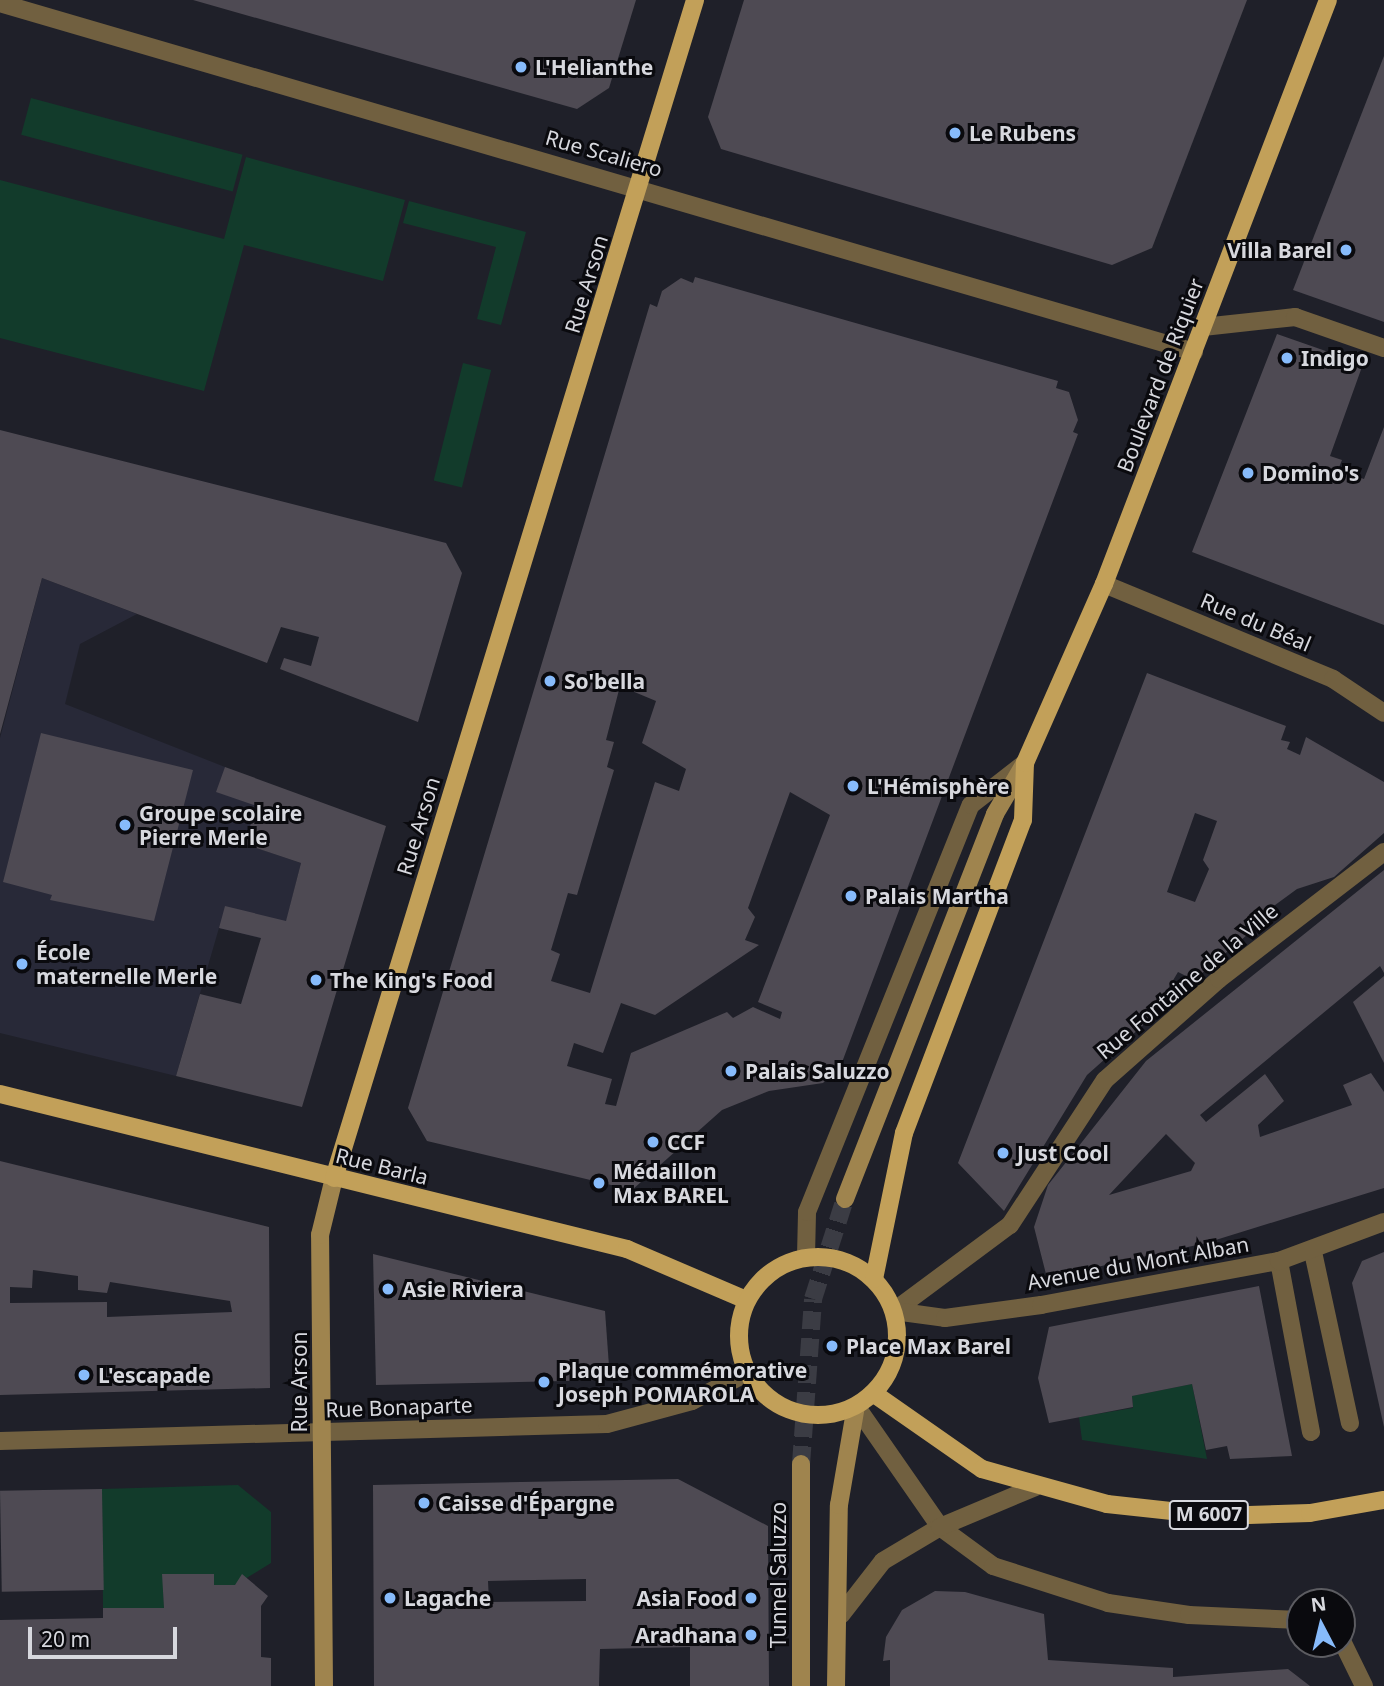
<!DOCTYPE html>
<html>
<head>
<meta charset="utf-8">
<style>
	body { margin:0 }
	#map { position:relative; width:1384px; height:1686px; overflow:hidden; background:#1f2029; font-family:"Noto Sans",sans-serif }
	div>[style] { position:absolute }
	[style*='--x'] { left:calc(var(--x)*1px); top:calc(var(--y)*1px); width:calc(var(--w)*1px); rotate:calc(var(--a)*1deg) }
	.built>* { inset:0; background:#282938 }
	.green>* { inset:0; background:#123b2b; transform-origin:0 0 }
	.building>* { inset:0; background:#4e4a53; transform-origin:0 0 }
	.secondary-tunnel>* { height:18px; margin-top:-9px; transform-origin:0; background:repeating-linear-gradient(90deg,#3b3c44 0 18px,transparent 0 27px) }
	.lane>* { height:18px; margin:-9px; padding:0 9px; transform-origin:9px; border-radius:9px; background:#716040 }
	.street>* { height:18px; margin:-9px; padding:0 9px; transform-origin:9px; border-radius:9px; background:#716040 }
	.secondary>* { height:18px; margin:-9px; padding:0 9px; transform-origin:9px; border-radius:9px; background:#9f844e }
	.primary>* { height:18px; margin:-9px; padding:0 9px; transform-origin:9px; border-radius:9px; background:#c2a059 }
	.primary>.ring { margin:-9px; padding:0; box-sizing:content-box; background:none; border:18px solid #c2a059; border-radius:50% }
	.dots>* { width:19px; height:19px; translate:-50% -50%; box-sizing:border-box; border:4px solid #0a0a0e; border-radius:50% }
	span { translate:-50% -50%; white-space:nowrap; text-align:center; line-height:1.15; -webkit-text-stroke:6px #0a0a0e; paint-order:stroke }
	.shield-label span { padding:2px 5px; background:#0a0a0e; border:2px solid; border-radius:5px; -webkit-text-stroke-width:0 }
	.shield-label { font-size:19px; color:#d7d8de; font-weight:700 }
	.poi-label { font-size:21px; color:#d7d8de; font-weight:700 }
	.left { translate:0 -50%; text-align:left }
	.right { translate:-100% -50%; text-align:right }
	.street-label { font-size:21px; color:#d7d8de }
	.north { position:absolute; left:1286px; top:1588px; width:70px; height:70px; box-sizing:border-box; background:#0a0a0e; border:2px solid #5c5c61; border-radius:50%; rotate:353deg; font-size:19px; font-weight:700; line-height:28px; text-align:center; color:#d7d8de }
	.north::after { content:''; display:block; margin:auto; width:24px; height:32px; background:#87bbfb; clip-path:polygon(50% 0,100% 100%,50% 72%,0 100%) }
	.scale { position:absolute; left:28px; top:1627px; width:149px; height:32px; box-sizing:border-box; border:4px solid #d7d8de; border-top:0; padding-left:9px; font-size:21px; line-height:24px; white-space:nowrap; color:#d7d8de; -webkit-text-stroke:5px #0a0a0e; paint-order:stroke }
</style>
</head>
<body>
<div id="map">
	<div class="built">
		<div style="clip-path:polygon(42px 578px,137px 614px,80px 644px,65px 704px,225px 767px,257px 806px,245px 844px,301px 863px,281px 943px,219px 928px,176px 1076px,0 1033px,0 738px)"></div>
	</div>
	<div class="green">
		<div style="left:31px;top:98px;width:219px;height:38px;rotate:15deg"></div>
		<div style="clip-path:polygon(246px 157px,405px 200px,383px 281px,244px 245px,204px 391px,0 338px,0 180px,224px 239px)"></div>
		<div style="clip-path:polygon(409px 201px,526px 232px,501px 325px,477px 319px,496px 247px,403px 223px)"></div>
		<div style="left:463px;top:363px;width:29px;height:121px;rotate:14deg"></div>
		<div style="clip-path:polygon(1192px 1384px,1207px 1459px,1082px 1440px,1079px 1417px,1133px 1408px,1132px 1396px)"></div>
		<div style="clip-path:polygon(238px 1485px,271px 1512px,271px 1563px,235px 1585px,214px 1585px,213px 1574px,163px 1574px,164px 1608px,103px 1608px,102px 1489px)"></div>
	</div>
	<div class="building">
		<div style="clip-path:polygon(193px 0,636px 0,609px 88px,577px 109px)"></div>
		<div style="clip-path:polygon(744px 0,1247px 0,1152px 248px,1112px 265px,721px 149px,708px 117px)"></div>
		<div style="clip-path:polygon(1384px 56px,1384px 322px,1293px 290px)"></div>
		<div style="clip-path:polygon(evenodd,695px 277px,1058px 381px,1056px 388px,1069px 392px,1078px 420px,1073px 432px,1078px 434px,841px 1065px,823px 1083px,769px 1091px,722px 1110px,632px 1190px,427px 1141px,408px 1108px,650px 304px,657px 307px,662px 291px,681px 278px,693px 283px,695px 277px,620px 686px,656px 701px,642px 743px,686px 769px,679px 791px,655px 782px,590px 993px,551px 981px,560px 954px,551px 950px,568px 893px,577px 895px,614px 770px,607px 767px,614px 742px,606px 740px,620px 686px,695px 277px,790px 792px,830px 815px,758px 1002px,782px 1012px,780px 1019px,753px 1007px,733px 1018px,727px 1012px,631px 1053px,616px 1106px,605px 1104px,612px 1079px,567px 1066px,574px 1043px,603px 1053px,621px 1003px,655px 1015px,759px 945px,745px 940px,755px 917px,748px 908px,790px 792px)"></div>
		<div style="clip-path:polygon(1277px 334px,1363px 364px,1330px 456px,1342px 460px,1338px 470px,1364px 479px,1384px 427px,1384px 625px,1192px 552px)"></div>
		<div style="clip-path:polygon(0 430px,446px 543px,462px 573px,418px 722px,280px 669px,284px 658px,311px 666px,319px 637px,281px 627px,267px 663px,42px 578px,0 734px)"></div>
		<div style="clip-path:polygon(evenodd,1147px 673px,1286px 726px,1281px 740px,1290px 742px,1287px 749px,1300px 755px,1306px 737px,1384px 782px,1384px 833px,1334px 877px,1297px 889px,1249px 924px,1254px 929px,1194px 980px,1178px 972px,1150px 1019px,1087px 1075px,1004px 1211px,958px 1163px,1147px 673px,1195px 813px,1217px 821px,1203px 860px,1209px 869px,1195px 902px,1167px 892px,1195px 813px)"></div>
		<div style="clip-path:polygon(41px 733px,193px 770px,154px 921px,50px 900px,52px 895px,3px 882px)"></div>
		<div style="clip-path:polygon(225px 767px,386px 826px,302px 1107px,176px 1076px,200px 994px,241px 1004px,261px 938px,219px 928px,225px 906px,286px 921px,301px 863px,244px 844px,257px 806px,216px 792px)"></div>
		<div style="clip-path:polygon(evenodd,1384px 870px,1384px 973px,1380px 966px,1200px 1115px,1206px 1122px,1265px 1074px,1284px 1101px,1258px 1125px,1260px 1137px,1352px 1105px,1343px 1085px,1371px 1073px,1384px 1092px,1384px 1188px,1206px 1243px,1047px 1278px,1034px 1227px,1048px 1185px,1146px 1061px,1384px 870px,1166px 1134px,1195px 1163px,1191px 1171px,1109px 1195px,1166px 1134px)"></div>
		<div style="clip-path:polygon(1384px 976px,1384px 1063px,1353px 1002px)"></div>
		<div style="clip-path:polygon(evenodd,0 1161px,269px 1227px,270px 1388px,0 1395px,0 1161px,33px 1270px,78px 1276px,78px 1290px,107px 1293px,110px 1282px,230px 1301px,232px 1312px,107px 1317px,107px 1302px,10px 1303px,10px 1287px,32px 1288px,33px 1270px)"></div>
		<div style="clip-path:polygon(1384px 1252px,1384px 1427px,1352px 1283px,1362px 1261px)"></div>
		<div style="clip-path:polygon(373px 1254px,605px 1311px,610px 1380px,376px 1385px)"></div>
		<div style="clip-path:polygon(1259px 1286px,1292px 1456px,1230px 1459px,1227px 1446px,1206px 1450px,1192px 1384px,1132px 1396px,1133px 1407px,1049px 1423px,1038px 1378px,1049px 1327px)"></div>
		<div style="clip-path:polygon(evenodd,678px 1479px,768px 1526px,769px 1686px,690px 1686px,690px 1647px,600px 1649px,599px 1686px,374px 1686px,373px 1485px,678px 1479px,586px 1579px,586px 1601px,489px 1602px,488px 1581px,586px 1579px)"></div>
		<div style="left:102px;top:1489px;width:101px;height:102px;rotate:89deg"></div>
		<div style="clip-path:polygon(162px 1574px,214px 1574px,214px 1585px,235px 1585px,242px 1574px,268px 1596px,261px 1606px,261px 1657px,271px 1658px,271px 1686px,0 1686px,0 1620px,103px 1618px,103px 1608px,164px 1608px)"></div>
		<div style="clip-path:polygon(935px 1591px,965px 1592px,1044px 1614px,1048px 1660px,1173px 1668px,1173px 1677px,1288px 1669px,1310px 1686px,890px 1686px,890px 1660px,883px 1661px,886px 1637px,902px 1610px)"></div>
	</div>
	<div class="secondary-tunnel">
		<div style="--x:801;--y:1464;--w:165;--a:-85.8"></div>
		<div style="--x:813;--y:1299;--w:105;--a:-72.3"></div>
	</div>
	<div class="lane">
		<div style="--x:1203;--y:327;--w:93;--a:-6.2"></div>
		<div style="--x:1295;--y:317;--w:94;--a:19.2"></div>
	</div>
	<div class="street">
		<div style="--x:0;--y:3;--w:1244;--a:16.29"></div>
		<div style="--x:1104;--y:584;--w:248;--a:22.5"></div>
		<div style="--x:1333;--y:679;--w:61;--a:33.7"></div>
		<div style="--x:1313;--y:1252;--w:175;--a:77.8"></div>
		<div style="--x:806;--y:1257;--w:45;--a:-88.7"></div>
		<div style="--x:807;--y:1212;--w:439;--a:-68.1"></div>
		<div style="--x:971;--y:805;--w:68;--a:-37.9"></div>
		<div style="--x:1279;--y:1261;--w:174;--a:79.4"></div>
		<div style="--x:894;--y:1311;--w:144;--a:-36.6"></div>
		<div style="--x:1010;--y:1225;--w:173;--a:-56.8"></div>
		<div style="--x:1105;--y:1080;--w:152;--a:-41.5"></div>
		<div style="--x:1219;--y:979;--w:208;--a:-37.6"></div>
		<div style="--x:894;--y:1311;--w:51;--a:7.8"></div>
		<div style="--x:945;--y:1318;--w:97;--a:-7.7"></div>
		<div style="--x:1041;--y:1305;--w:242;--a:-10.5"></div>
		<div style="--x:1279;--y:1261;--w:112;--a:-20.4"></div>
		<div style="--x:856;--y:1406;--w:147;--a:55.2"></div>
		<div style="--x:940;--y:1527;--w:66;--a:36.3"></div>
		<div style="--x:993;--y:1566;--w:121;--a:17.8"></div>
		<div style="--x:1108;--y:1603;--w:82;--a:8.4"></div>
		<div style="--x:1189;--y:1615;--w:111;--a:2.6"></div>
		<div style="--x:0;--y:1441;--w:607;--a:-1.6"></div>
		<div style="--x:607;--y:1424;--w:88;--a:-15.1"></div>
		<div style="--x:692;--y:1401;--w:62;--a:-27"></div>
		<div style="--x:841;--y:1615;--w:68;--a:-52.1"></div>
		<div style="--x:883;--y:1561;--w:66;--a:-30.8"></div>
		<div style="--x:940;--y:1527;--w:103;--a:-22.8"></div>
		<div style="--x:1342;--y:1641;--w:50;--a:63.9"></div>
	</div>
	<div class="secondary">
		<div style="--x:845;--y:1199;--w:413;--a:-68.7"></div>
		<div style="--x:995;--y:814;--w:59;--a:-59.5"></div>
		<div style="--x:324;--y:1686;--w:451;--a:-90.5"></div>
		<div style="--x:320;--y:1235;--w:59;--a:-76.2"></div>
		<div style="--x:801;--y:1686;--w:222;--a:-90"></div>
		<div style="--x:836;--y:1686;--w:181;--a:-89.1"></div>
		<div style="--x:839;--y:1505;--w:100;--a:-80.3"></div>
	</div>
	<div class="primary">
		<div style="--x:0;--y:1094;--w:646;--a:13.89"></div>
		<div style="--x:627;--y:1249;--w:129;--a:23.2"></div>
		<div style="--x:334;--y:1178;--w:1232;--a:-72.96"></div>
		<div class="ring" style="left:739px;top:1257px;width:140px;height:140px"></div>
		<div style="--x:874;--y:1279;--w:149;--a:-78.4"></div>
		<div style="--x:904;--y:1133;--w:335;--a:-69.2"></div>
		<div style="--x:1023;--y:820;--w:57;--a:-88"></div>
		<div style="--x:1025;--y:763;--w:196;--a:-66.2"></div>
		<div style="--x:1104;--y:584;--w:625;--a:-69.02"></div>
		<div style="--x:873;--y:1393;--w:133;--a:34.9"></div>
		<div style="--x:982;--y:1469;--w:130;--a:15.6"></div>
		<div style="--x:1107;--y:1504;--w:112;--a:6.2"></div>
		<div style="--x:1218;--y:1516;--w:92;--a:-1.9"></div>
		<div style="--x:1310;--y:1513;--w:75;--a:-10"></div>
	</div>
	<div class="dots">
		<div style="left:521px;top:67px;background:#87bbfb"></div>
		<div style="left:955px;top:133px;background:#87bbfb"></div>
		<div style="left:1346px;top:250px;background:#87bbfb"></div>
		<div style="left:1287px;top:358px;background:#87bbfb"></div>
		<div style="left:1248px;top:473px;background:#87bbfb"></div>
		<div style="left:550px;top:681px;background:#87bbfb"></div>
		<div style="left:853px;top:786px;background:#87bbfb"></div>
		<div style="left:125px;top:825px;background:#87bbfb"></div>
		<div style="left:851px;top:896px;background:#87bbfb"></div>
		<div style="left:22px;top:964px;background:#87bbfb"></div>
		<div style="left:316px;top:980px;background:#87bbfb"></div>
		<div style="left:731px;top:1071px;background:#87bbfb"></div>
		<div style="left:653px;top:1142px;background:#87bbfb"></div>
		<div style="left:1003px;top:1153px;background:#87bbfb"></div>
		<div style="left:599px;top:1183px;background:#87bbfb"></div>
		<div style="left:388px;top:1289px;background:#87bbfb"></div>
		<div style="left:832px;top:1346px;background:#87bbfb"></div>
		<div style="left:84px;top:1375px;background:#87bbfb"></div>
		<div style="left:544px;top:1382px;background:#87bbfb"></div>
		<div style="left:424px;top:1503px;background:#87bbfb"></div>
		<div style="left:390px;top:1598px;background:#87bbfb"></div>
		<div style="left:751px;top:1598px;background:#87bbfb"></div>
		<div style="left:751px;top:1635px;background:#87bbfb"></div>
	</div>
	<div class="shield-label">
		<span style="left:1209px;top:1515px">M 6007</span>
	</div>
	<div class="poi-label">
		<span class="left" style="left:535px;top:67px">L'Helianthe</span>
		<span class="left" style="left:969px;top:133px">Le Rubens</span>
		<span class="right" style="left:1332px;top:250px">Villa Barel</span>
		<span class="left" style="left:1301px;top:358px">Indigo</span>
		<span class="left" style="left:1262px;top:473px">Domino's</span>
		<span class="left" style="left:564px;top:681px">So'bella</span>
		<span class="left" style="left:867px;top:786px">L'Hémisphère</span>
		<span class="left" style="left:139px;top:825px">Groupe scolaire<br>Pierre Merle</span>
		<span class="left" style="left:865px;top:896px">Palais Martha</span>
		<span class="left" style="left:36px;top:964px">École<br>maternelle Merle</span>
		<span class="left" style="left:330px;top:980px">The King's Food</span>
		<span class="left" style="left:745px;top:1071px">Palais Saluzzo</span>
		<span class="left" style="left:667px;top:1142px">CCF</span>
		<span class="left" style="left:1017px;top:1153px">Just Cool</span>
		<span class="left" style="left:613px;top:1183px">Médaillon<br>Max BAREL</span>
		<span class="left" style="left:402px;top:1289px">Asie Riviera</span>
		<span class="left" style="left:846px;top:1346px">Place Max Barel</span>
		<span class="left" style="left:558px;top:1382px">Plaque commémorative<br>Joseph POMAROLA</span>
		<span class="left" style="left:98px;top:1375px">L'escapade</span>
		<span class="left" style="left:438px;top:1503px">Caisse d'Épargne</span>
		<span class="left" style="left:404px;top:1598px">Lagache</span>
		<span class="right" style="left:737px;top:1598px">Asia Food</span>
		<span class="right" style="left:737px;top:1635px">Aradhana</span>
	</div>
	<div class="street-label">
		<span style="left:604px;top:153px;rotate:16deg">Rue Scaliero</span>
		<span style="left:586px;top:284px;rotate:-73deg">Rue Arson</span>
		<span style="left:1160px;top:375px;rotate:-69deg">Boulevard de Riquier</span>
		<span style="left:1256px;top:622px;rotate:23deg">Rue du Béal</span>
		<span style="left:418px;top:826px;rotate:-73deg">Rue Arson</span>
		<span style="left:1187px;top:981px;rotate:-40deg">Rue Fontaine de la Ville</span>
		<span style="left:382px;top:1166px;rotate:14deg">Rue Barla</span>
		<span style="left:1138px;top:1263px;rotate:-10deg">Avenue du Mont Alban</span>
		<span style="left:299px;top:1382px;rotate:-90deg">Rue Arson</span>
		<span style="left:399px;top:1407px;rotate:-2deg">Rue Bonaparte</span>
		<span style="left:778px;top:1575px;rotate:-90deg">Tunnel Saluzzo</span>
	</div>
	<div class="north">N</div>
	<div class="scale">20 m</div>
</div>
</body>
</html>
